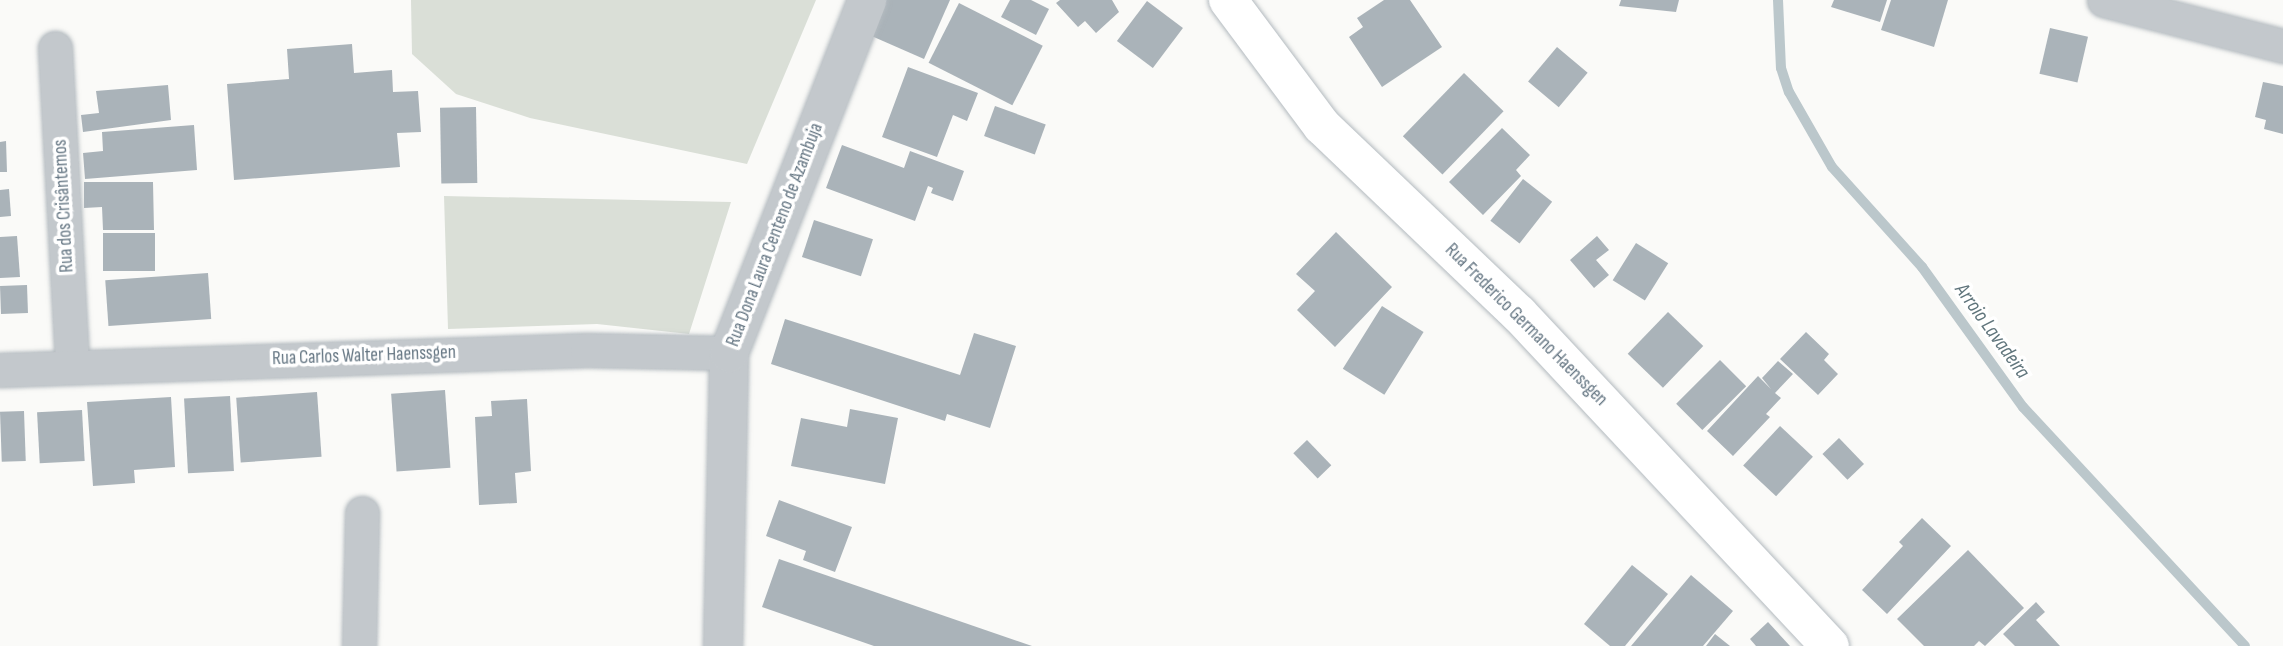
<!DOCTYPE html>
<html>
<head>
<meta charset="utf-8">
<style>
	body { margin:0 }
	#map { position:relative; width:2283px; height:646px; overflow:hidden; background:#fafaf8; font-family:"Sofia Sans Condensed",sans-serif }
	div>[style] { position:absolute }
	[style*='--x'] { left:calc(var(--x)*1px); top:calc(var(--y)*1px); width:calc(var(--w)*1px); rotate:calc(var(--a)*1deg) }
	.green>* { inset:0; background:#dadfd7 }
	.stream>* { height:10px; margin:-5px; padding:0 5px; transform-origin:5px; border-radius:5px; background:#bbc7cb }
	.building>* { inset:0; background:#aab3b9; transform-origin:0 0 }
	.roads { filter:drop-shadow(0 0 2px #b3babf) drop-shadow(0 0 2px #b3babf) }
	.minor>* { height:33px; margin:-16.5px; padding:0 16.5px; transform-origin:16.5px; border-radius:16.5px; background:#c3c8cc }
	.tertiary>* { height:38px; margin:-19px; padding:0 19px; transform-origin:19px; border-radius:19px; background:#c3c8cc }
	.secondary>* { height:38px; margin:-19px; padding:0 19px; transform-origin:19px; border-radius:19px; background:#fff }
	span { translate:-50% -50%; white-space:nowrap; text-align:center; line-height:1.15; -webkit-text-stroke:7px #fff; paint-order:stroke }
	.street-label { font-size:19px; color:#657683 }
	.water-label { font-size:21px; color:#60757c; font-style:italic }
</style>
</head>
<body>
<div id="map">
	<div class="green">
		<div style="clip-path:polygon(411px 0,816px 0,747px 164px,530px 118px,456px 94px,412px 54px)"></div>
		<div style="clip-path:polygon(444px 196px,731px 202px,689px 334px,597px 324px,448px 329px)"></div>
	</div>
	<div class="stream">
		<div style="--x:1778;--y:0;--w:68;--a:87.5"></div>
		<div style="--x:1781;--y:68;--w:25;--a:72"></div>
		<div style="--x:1789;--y:92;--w:86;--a:60.2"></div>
		<div style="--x:1832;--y:167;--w:135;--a:48"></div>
		<div style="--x:1922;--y:267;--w:173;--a:54.2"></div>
		<div style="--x:2023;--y:407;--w:326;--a:47.1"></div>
	</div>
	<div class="building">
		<div style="clip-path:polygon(881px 0,950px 0,924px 59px,867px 34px)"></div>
		<div style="clip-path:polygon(1010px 0,1031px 0,1049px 9px,1036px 35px,1001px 17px)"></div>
		<div style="clip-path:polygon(1060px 0,1112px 0,1119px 12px,1096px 33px,1085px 21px,1078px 27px,1056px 3px)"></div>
		<div style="clip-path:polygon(1384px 0,1410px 0,1442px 47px,1382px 87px,1349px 37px,1363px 27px,1357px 18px)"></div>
		<div style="clip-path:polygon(1621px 0,1679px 0,1676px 12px,1619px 6px)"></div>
		<div style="clip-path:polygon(1834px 0,1887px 0,1880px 22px,1831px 7px)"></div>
		<div style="clip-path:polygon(1891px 0,1948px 0,1934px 47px,1881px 30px)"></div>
		<div style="left:1147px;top:1px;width:45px;height:50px;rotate:37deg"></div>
		<div style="left:959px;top:3px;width:94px;height:67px;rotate:27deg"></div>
		<div style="left:2050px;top:28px;width:39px;height:47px;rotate:13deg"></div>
		<div style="clip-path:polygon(352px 44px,354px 73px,392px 70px,393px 92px,418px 91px,421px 132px,397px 133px,400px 167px,234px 180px,227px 84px,289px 79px,287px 49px)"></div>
		<div style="left:1557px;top:47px;width:40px;height:45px;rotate:40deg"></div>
		<div style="clip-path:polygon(908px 67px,978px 93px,967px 121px,953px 115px,937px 157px,882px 137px)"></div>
		<div style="left:1464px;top:73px;width:55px;height:88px;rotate:44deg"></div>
		<div style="clip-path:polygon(2263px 82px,2283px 86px,2283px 134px,2264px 129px,2266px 120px,2255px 117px)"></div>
		<div style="clip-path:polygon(168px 85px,171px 120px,83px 132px,81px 115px,99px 113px,96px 91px)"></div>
		<div style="left:995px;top:106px;width:54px;height:32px;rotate:20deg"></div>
		<div style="left:476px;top:107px;width:76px;height:36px;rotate:89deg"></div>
		<div style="clip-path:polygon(194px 125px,197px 170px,85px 179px,83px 153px,103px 151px,102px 132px)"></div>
		<div style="clip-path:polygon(1502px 128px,1530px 155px,1516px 170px,1521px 176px,1483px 215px,1449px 182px)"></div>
		<div style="clip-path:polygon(6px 141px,7px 172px,0 172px,0 142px)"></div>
		<div style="clip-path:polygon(842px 145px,904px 168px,910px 151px,964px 171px,953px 201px,931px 193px,933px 188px,928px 186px,915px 221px,826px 188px)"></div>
		<div style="left:1523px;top:179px;width:37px;height:53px;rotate:38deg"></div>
		<div style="clip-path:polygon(84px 182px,153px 182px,154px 230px,103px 230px,102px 207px,84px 208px)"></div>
		<div style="clip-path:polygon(9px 189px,11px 216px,0 217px,0 190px)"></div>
		<div style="left:814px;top:220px;width:62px;height:39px;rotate:18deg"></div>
		<div style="clip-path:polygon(1336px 232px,1392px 287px,1335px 347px,1297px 310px,1315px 291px,1296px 274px)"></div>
		<div style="left:155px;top:233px;width:38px;height:52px;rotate:90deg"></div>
		<div style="clip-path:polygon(17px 236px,20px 277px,0 278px,0 237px)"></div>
		<div style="clip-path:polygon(1597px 236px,1609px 250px,1596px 260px,1609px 275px,1594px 288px,1570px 260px)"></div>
		<div style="left:1636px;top:243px;width:38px;height:44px;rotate:32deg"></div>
		<div style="left:208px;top:273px;width:46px;height:103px;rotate:86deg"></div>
		<div style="left:27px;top:285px;width:28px;height:27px;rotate:88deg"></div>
		<div style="left:1382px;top:306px;width:49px;height:74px;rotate:32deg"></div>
		<div style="left:1668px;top:312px;width:49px;height:58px;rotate:44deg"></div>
		<div style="clip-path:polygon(785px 319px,960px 375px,974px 333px,1016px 346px,990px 428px,947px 414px,945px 421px,771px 364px)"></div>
		<div style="clip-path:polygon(1806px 332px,1829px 354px,1824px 360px,1838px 374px,1818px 395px,1780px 359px)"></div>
		<div style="left:1720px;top:360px;width:37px;height:62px;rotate:45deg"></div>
		<div style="clip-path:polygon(1778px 361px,1793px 374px,1775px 393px,1781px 398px,1766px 414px,1770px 417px,1733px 456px,1707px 431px,1758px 376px,1771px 389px,1762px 378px)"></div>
		<div style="left:445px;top:390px;width:78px;height:54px;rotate:86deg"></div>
		<div style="left:317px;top:392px;width:65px;height:81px;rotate:86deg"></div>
		<div style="left:230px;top:396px;width:75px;height:46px;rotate:87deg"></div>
		<div style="clip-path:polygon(171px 397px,175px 467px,134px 470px,135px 483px,93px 486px,87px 402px)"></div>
		<div style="clip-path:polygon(527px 399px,531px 471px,515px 473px,517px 503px,479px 505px,475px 417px,492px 416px,491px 401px)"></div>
		<div style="clip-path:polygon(850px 409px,898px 418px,885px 484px,791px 466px,801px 418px,847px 427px)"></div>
		<div style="left:82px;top:410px;width:51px;height:45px;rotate:87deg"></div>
		<div style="left:24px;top:411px;width:50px;height:24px;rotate:88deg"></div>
		<div style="left:1780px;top:426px;width:45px;height:54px;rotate:43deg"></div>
		<div style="left:1839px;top:438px;width:36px;height:23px;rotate:46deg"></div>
		<div style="left:1307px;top:440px;width:35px;height:19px;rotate:46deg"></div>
		<div style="clip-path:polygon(779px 500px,852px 527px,835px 572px,803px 560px,806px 551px,766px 536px)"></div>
		<div style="clip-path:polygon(1922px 518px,1951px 546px,1887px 614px,1862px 590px,1903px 546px,1899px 542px)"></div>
		<div style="clip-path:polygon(1968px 550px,2024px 608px,1985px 646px,1979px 641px,1974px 646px,1924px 646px,1897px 619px)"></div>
		<div style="clip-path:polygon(779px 559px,1032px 646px,874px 646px,762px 607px)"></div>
		<div style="clip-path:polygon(1632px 565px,1668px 594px,1625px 646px,1610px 646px,1584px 624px)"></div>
		<div style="clip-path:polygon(1691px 575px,1733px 611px,1703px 646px,1631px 646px)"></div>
		<div style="clip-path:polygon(2036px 602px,2045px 612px,2036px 620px,2060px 646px,2015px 646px,2003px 634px)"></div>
		<div style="clip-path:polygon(1768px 622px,1790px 646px,1756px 646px,1750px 639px)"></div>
		<div style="clip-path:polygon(1715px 634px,1730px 646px,1706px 646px)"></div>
	</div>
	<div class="roads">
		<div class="minor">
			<div style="--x:2104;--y:0;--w:185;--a:14.4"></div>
			<div style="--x:55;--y:48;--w:317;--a:86.9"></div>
			<div style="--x:0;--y:370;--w:587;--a:-1.95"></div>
			<div style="--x:587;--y:350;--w:142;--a:1.2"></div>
			<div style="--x:359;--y:646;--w:133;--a:-88.7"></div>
		</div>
		<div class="tertiary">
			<div style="--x:723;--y:646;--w:293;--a:-88.8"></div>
			<div style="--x:729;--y:353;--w:379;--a:-68.6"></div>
		</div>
		<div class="secondary">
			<div style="--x:1228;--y:0;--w:157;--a:53.3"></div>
			<div style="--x:1322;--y:126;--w:272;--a:43.7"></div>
			<div style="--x:1519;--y:314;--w:455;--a:46.9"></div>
		</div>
	</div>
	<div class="street-label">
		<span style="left:64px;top:206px;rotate:-93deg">Rua dos Crisântemos</span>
		<span style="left:775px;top:235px;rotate:-69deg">Rua Dona Laura Centeno de Azambuja</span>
		<span style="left:1526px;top:325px;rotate:45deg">Rua Frederico Germano Haenssgen</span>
		<span style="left:364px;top:356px;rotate:-2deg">Rua Carlos Walter Haenssgen</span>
	</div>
	<div class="water-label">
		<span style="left:1992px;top:331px;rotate:54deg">Arroio Lavadeira</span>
	</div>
</div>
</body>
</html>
